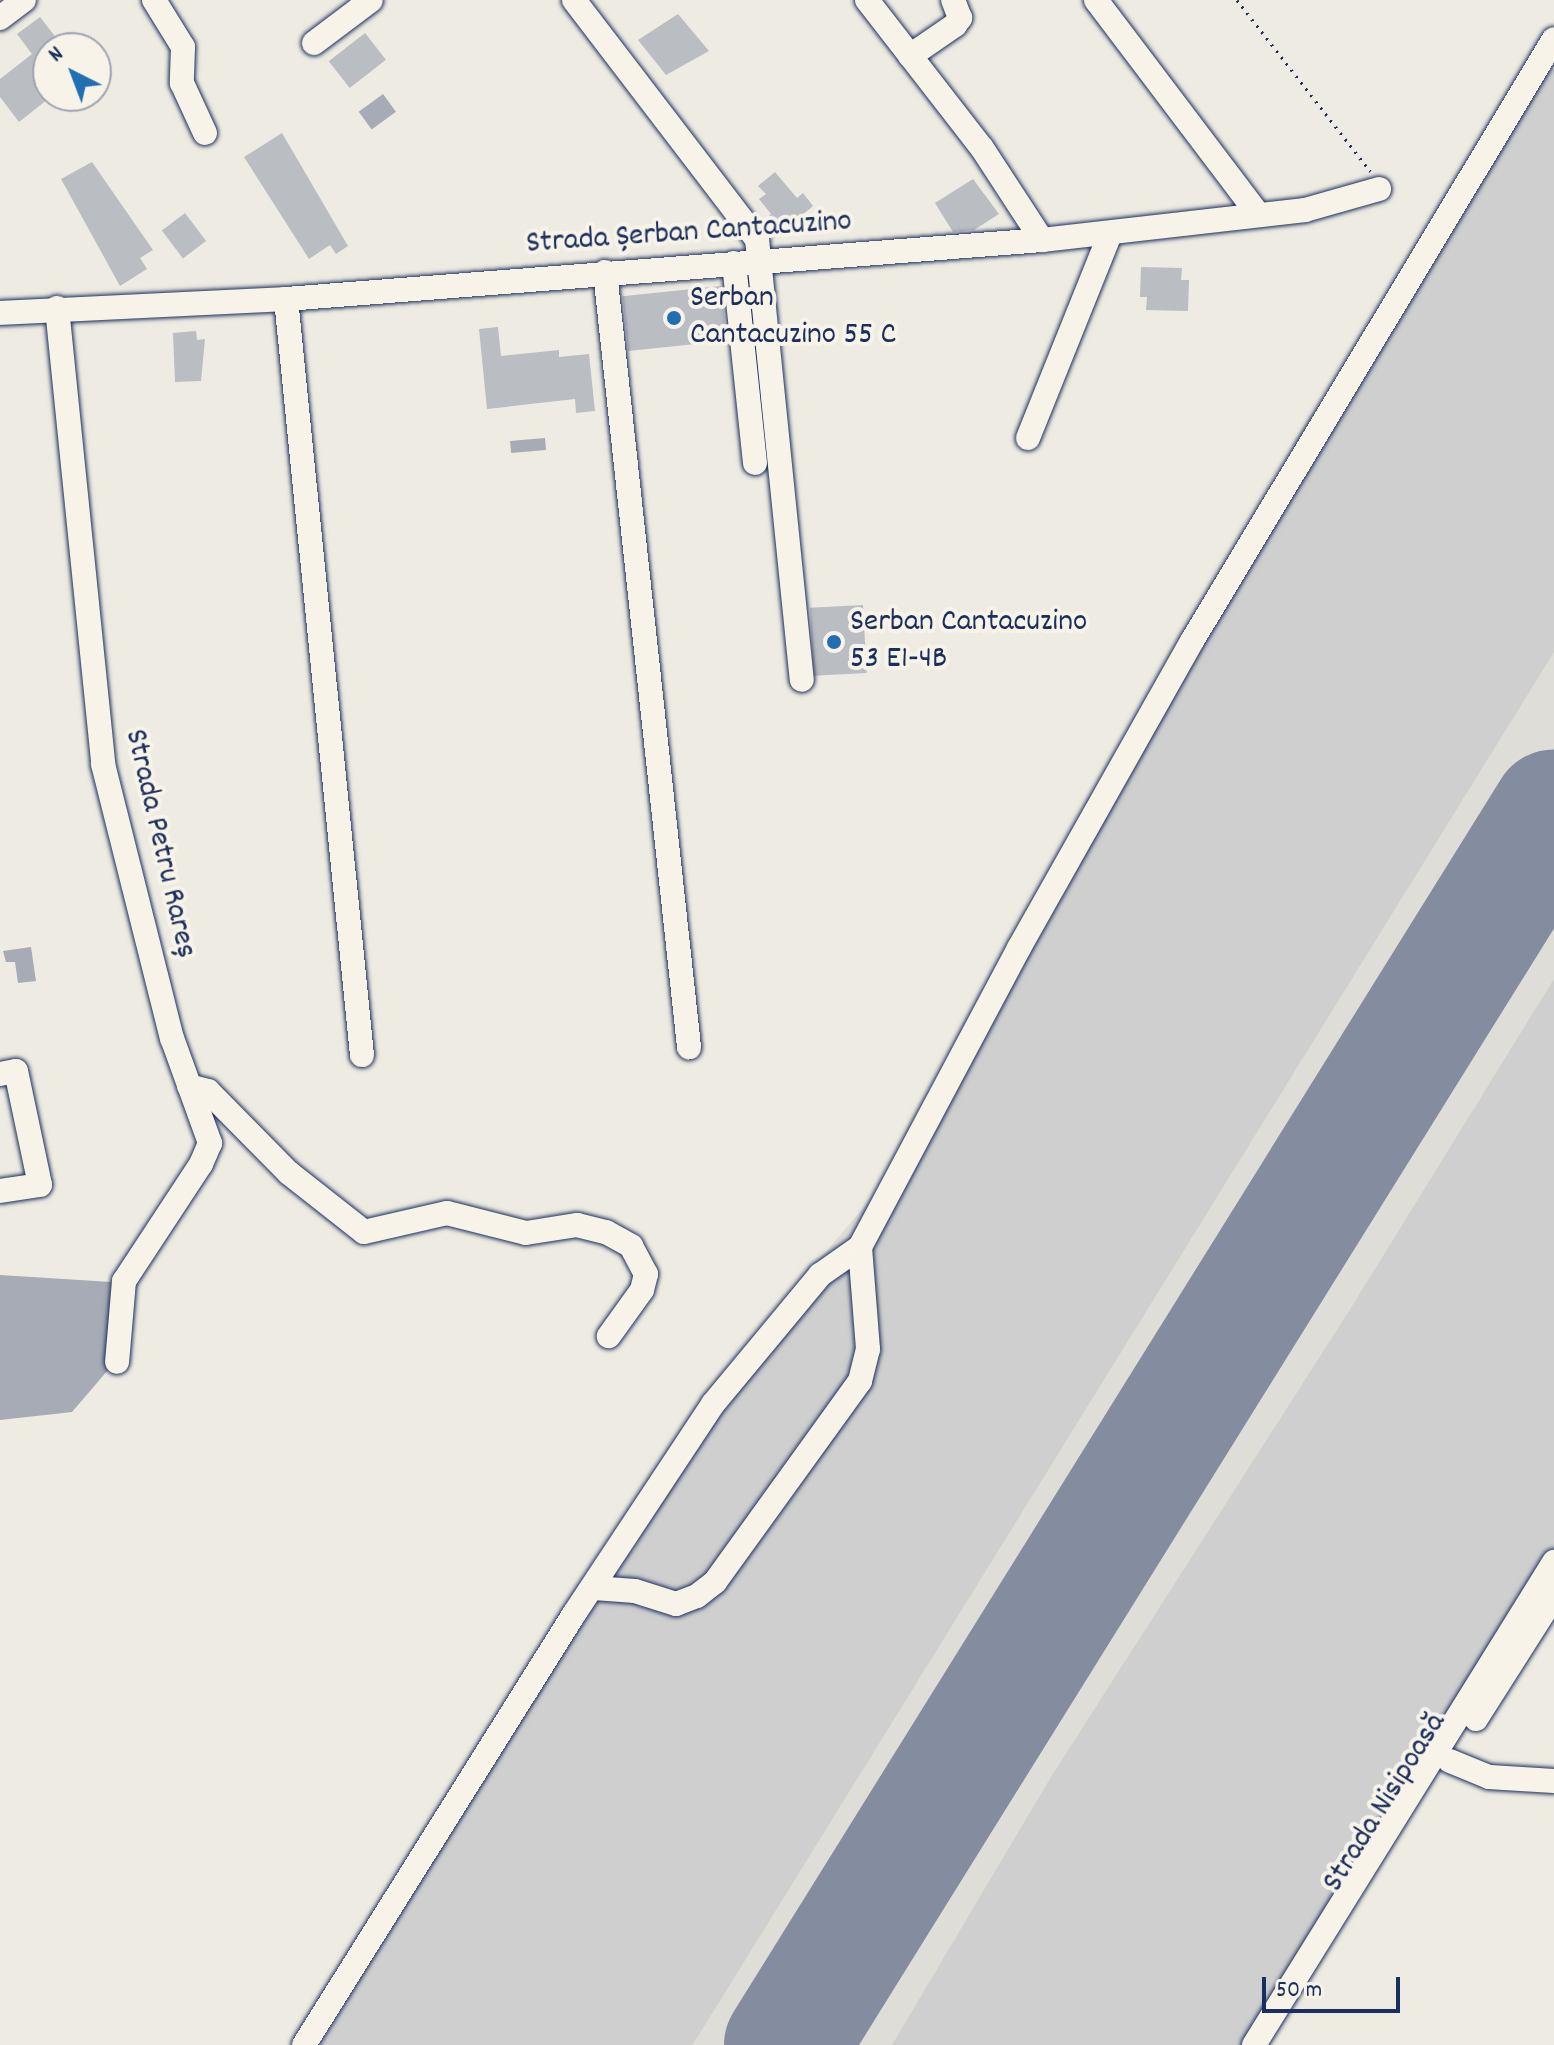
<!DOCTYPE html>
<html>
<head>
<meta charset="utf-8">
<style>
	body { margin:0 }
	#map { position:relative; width:1554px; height:2045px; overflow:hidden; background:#eeebe2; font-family:Dekko,sans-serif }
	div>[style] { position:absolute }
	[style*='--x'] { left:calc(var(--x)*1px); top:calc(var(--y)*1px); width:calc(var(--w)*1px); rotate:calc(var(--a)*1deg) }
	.built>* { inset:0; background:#deddd8 }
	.green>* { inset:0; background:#cfcfcf }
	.water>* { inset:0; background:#a6abb5; transform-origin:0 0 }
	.runway>* { height:124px; margin:-62px; padding:0 62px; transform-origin:62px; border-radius:62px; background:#848da0 }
	.building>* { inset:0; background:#babdc2; transform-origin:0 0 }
	.path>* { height:3px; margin-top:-1.5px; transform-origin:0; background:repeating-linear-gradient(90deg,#1b2f5e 0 2px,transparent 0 8px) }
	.roads { filter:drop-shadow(0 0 2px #1b2f5e) drop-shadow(0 0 2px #1b2f5e) }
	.minor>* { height:24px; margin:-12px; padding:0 12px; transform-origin:12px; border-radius:12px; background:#f7f3e8 }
	.dots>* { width:22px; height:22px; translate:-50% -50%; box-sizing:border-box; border:4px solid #f7f3e8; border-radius:50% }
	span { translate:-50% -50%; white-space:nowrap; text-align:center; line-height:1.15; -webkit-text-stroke:8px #f7f3e8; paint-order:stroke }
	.street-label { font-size:32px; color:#1b2f5e }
	.poi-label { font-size:32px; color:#1b2f5e }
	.left { translate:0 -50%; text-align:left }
	.north { position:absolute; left:32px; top:32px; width:80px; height:80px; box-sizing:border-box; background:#f7f3e8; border:2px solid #9fa5b1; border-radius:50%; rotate:318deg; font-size:22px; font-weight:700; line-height:32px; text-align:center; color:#1b2f5e }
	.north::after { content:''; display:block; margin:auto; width:28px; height:36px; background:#1f6fb2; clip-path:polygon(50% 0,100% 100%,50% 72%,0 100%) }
	.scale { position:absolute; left:1262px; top:1977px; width:138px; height:36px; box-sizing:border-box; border:4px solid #1b2f5e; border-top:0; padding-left:10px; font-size:24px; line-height:28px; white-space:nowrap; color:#1b2f5e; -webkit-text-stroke:6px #f7f3e8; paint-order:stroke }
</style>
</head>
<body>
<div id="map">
	<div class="built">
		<div style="clip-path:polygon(1554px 29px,1554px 1584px,1267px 2045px,298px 2045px,718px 1379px,880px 1188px,1076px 839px,1071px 830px,1089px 797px,1099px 797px,1295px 455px,1292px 444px,1312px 413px,1324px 406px)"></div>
	</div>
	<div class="green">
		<div style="clip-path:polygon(1554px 69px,1554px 652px,705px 2025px,692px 2045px,320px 2045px,595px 1599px,695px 1606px,863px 1382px,872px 1244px,1035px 927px,1538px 77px)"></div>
		<div style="clip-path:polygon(1554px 979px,1554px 1554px,1248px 2045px,892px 2045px,1051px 1777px,1349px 1311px)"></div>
		<div style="clip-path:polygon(857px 1268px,857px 1370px,718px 1572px,679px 1595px,608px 1579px,627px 1549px,633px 1552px,639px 1542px,633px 1539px,703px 1433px,822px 1283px)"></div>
	</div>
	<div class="water">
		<div style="left:383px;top:94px;width:22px;height:30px;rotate:54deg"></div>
		<div style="left:545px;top:438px;width:12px;height:35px;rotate:85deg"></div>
		<div style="clip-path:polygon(31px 947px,36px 981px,18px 983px,15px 962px,6px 962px,3px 951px)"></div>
		<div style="clip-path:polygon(0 1275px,111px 1282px,108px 1370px,72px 1412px,0 1420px)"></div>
	</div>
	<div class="runway">
		<div style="--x:786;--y:2045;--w:1453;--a:-58.1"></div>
	</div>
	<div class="building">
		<div style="clip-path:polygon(678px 14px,709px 51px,666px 75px,638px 40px)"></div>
		<div style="clip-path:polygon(40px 17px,64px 48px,48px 48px,48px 99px,19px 122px,0 97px,0 79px,32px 54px,17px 34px)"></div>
		<div style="left:365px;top:33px;width:34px;height:46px;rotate:52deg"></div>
		<div style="clip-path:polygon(282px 133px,348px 246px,336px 254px,330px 245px,309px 259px,244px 157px)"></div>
		<div style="clip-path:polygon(92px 162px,153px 250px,140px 258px,147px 269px,120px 286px,61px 179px)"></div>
		<div style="clip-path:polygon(775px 172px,797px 198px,803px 193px,813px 206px,774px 238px,763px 222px,771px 214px,759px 199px,766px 194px,758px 186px)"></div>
		<div style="clip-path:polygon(973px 179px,999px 214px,974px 230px,953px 232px,935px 203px)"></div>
		<div style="left:185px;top:213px;width:35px;height:29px;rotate:53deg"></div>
		<div style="clip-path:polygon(1141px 267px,1182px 268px,1181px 280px,1189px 280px,1188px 311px,1146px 310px,1147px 297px,1140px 297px)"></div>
		<div style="left:721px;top:286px;width:55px;height:99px;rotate:84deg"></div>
		<div style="clip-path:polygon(498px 327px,501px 356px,559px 350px,559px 357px,589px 354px,595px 411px,576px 413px,575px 399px,487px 409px,479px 329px)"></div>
		<div style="clip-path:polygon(196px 331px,197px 340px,205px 339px,201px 381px,175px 382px,173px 333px)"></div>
		<div style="left:863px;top:605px;width:68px;height:53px;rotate:87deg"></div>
	</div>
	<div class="path">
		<div style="--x:1237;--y:0;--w:217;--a:52.1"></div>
	</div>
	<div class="roads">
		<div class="minor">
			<div style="--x:154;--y:0;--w:55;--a:58.3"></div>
			<div style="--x:183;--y:47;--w:36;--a:92"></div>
			<div style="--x:182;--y:83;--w:55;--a:65.3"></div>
			<div style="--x:574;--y:0;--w:301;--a:52.6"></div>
			<div style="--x:757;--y:239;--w:443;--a:84.2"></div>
			<div style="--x:867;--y:0;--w:187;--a:52.2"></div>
			<div style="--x:982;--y:148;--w:110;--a:56.9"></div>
			<div style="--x:1096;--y:0;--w:268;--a:52.9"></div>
			<div style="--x:0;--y:18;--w:30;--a:-37"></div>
			<div style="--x:314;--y:43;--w:71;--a:-37"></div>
			<div style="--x:910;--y:56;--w:55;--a:-34.6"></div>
			<div style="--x:955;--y:25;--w:9;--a:-54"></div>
			<div style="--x:960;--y:18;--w:19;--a:-111"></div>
			<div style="--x:734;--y:263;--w:201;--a:84"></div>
			<div style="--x:605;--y:272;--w:780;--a:83.81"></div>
			<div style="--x:286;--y:299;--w:760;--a:84.26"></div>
			<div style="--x:57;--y:308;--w:458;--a:84.2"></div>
			<div style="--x:103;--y:764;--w:283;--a:75.9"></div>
			<div style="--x:172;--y:1038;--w:112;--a:70.1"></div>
			<div style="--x:210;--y:1143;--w:23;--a:113"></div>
			<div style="--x:201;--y:1164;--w:140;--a:123.3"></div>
			<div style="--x:124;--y:1281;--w:81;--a:94.9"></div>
			<div style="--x:0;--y:313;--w:286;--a:-2.8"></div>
			<div style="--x:286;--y:299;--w:758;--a:-4.46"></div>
			<div style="--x:1042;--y:240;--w:265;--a:-6.5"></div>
			<div style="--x:1305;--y:210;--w:77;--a:-15.8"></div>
			<div style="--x:1028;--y:438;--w:220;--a:-68.1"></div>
			<div style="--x:0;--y:1074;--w:16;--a:-11"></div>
			<div style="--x:16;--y:1071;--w:116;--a:78.1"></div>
			<div style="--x:40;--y:1185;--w:40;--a:171.5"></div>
			<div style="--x:189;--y:1086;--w:20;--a:15"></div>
			<div style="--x:208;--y:1091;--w:115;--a:45.4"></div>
			<div style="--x:289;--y:1173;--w:95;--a:38.2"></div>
			<div style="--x:364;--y:1232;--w:85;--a:-12.9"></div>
			<div style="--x:447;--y:1213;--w:81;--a:14.2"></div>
			<div style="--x:526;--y:1233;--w:52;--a:-8.9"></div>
			<div style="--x:577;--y:1225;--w:30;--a:14"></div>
			<div style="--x:606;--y:1232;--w:29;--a:29"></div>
			<div style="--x:631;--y:1246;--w:32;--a:62"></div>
			<div style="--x:646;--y:1274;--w:16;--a:104"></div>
			<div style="--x:642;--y:1290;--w:57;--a:125.7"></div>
			<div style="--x:594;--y:1588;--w:41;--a:4.2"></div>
			<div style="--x:635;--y:1591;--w:43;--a:17.6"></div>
			<div style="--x:676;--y:1604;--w:22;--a:-21"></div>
			<div style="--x:697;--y:1596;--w:23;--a:-38"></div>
			<div style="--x:715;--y:1582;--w:248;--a:-54.2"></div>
			<div style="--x:860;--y:1381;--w:33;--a:-76"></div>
			<div style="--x:868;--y:1349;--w:102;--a:-94.5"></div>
			<div style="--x:1476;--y:1719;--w:146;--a:-57.6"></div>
			<div style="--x:1450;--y:1761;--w:42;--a:22.3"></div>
			<div style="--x:1489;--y:1777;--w:65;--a:3.5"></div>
			<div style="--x:304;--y:2045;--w:509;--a:-57.93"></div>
			<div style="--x:574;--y:1614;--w:252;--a:-56.5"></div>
			<div style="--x:713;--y:1404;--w:168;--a:-50.3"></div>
			<div style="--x:820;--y:1275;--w:49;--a:-35"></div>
			<div style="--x:860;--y:1247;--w:339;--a:-62"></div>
			<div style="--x:1019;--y:948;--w:352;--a:-60.6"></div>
			<div style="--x:1192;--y:641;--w:702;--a:-58.98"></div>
			<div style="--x:1254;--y:2045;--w:569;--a:-58.15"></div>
		</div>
	</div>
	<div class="dots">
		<div style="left:674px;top:318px;background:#1f6fb2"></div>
		<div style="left:834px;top:642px;background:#1f6fb2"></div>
	</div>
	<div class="street-label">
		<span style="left:689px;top:234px;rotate:-4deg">Strada Șerban Cantacuzino</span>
		<span style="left:159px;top:844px;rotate:77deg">Strada Petru Rareș</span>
		<span style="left:1386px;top:1803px;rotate:-58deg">Strada Nisipoasă</span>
	</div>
	<div class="poi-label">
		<span class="left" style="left:690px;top:318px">Serban<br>Cantacuzino 55 C</span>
		<span class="left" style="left:850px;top:642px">Serban Cantacuzino<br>53 E1-4B</span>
	</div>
	<div class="north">N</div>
	<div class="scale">50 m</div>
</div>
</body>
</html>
